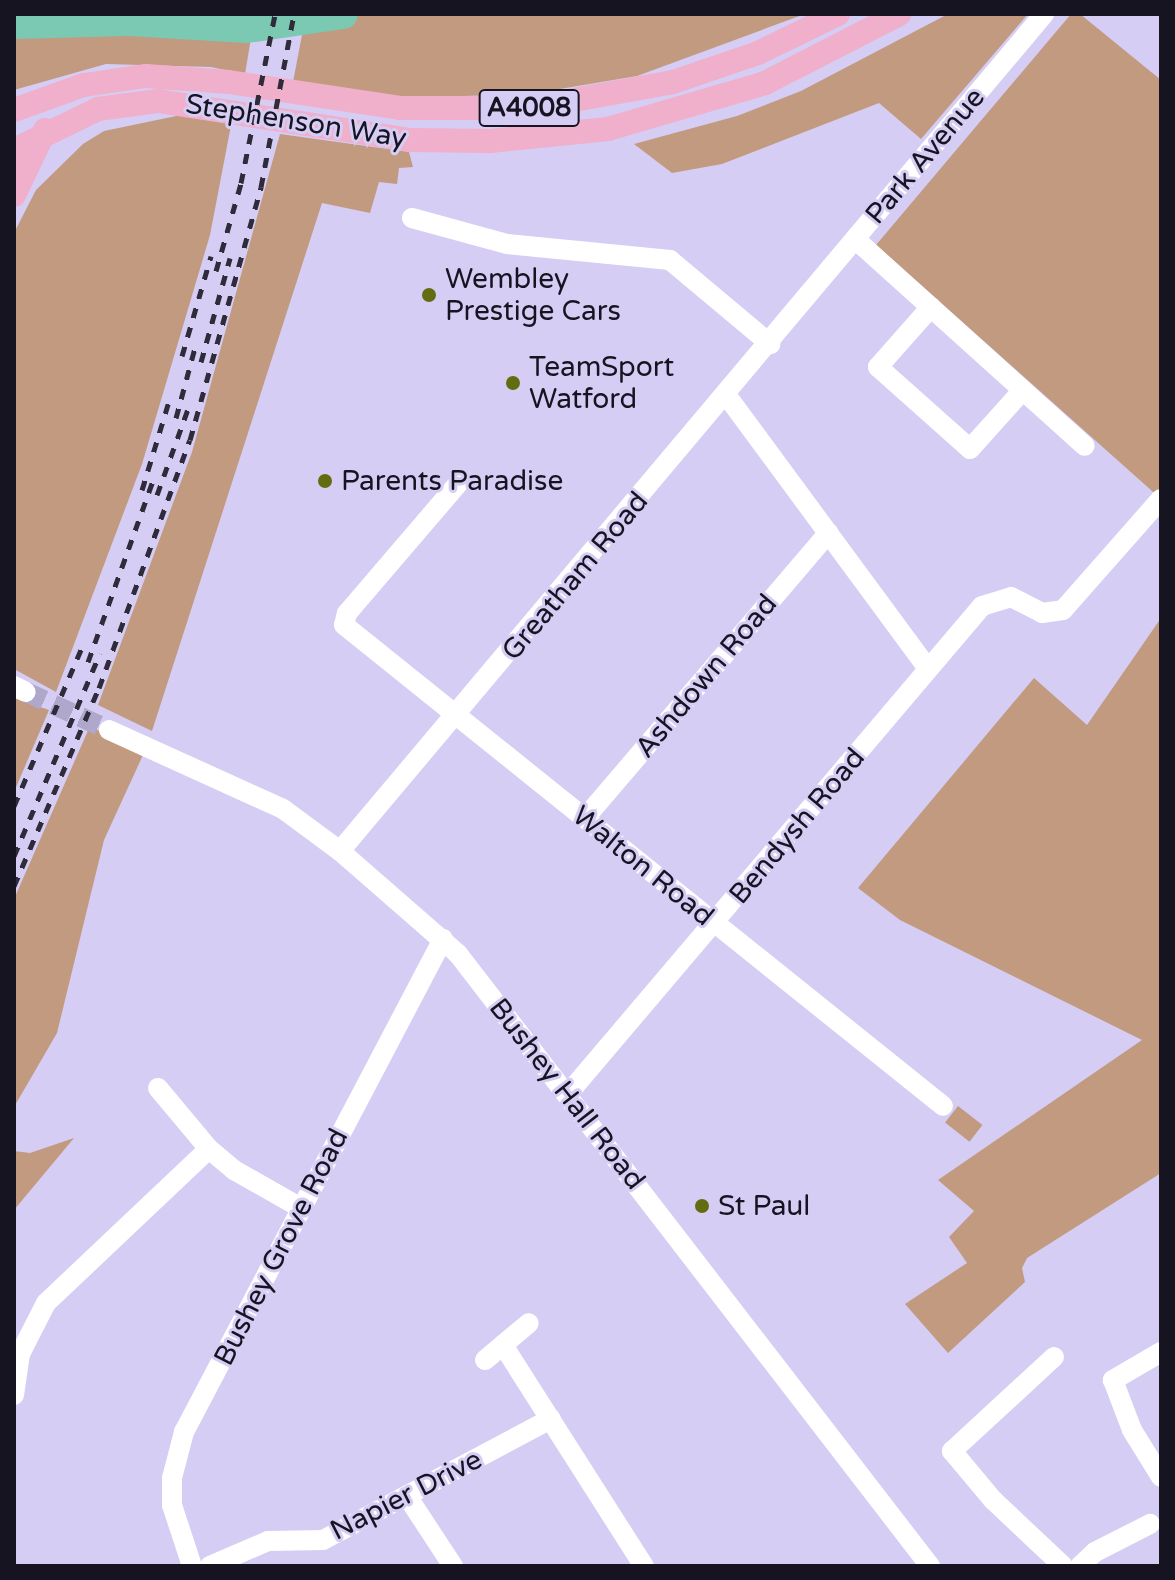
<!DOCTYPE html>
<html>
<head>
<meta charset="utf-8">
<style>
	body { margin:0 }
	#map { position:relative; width:1175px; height:1580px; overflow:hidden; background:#d5cdf4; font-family:"Varela Round",sans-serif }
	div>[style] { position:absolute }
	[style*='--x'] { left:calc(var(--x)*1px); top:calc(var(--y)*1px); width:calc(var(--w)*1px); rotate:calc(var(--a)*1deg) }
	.green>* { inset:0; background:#c19a7f; transform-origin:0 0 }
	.river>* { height:30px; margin:-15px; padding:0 15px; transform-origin:15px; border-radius:15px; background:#7bc8b3 }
	.minor-tunnel>* { height:20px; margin-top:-10px; transform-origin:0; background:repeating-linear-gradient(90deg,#afa8ca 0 20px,transparent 0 30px) }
	.minor>* { height:20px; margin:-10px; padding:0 10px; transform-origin:10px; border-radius:10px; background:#fff }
	.major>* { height:24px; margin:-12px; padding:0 12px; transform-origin:12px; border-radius:12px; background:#f0afca }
	.rail>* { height:5px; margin-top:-2.5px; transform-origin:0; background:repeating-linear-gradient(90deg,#2f2b3b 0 10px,transparent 0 20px) }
	.dots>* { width:22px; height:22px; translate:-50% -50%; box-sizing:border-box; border:4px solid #d5cdf4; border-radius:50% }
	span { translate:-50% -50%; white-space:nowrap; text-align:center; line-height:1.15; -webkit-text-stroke:6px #d5cdf4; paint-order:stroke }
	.shield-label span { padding:2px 6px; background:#d5cdf4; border:2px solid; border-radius:6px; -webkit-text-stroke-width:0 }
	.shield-label { font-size:26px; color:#171421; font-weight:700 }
	.street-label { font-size:28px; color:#171421 }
	.poi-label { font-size:28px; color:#171421 }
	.left { translate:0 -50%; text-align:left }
	.frame { position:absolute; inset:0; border:16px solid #171421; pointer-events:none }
</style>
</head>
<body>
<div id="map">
	<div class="green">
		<div style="clip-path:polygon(14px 14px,255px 14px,245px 74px,211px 67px,106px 64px,14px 90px)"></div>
		<div style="clip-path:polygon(306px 14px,805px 14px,637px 76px,530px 94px,401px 98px,293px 82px)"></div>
		<div style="clip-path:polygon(948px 14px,1028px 14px,921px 139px,879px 103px,722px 164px,672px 173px,634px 144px,737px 116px,801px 91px)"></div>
		<div style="clip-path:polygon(1071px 14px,1080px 14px,1161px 80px,1161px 499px,876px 245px)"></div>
		<div style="clip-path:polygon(186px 114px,232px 120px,210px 235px,142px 464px,56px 692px,14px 669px,16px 229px,36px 190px,83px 144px,104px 131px)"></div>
		<div style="clip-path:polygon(280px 134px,409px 152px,413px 167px,399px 168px,397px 184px,379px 182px,370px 213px,322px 203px,152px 731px,98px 705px,192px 452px)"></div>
		<div style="clip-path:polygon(1161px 618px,1161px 1173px,1027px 1258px,1022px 1268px,1025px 1282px,948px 1353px,905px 1304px,967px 1263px,949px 1237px,974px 1211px,938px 1180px,1142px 1040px,900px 920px,858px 888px,1034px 678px,1087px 725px)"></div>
		<div style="clip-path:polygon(14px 698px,49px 710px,14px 792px)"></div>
		<div style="clip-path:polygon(90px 726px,143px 755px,104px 840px,57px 1033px,14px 1107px,14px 899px)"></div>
		<div style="left:958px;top:1106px;width:31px;height:21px;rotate:38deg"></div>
		<div style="clip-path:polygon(74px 1138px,14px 1210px,14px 1151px,30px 1153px)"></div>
	</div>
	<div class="river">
		<div style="--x:14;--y:24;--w:115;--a:-1.5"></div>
		<div style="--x:129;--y:21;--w:118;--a:3.4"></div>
		<div style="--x:247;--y:28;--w:97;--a:-8.3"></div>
	</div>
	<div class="minor-tunnel">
		<div style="--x:26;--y:692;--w:91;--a:24.6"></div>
	</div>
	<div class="minor">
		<div style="--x:412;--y:218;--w:98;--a:15.3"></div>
		<div style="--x:507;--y:244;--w:164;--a:5.6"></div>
		<div style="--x:670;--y:260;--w:131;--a:40"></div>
		<div style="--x:855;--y:239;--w:309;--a:42"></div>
		<div style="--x:931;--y:307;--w:80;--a:131.5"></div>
		<div style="--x:878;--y:367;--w:123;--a:41.7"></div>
		<div style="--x:970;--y:449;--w:79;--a:-48.1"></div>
		<div style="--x:727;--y:396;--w:339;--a:53.6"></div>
		<div style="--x:462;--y:479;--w:177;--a:130.6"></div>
		<div style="--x:347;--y:613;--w:12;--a:104"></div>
		<div style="--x:344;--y:625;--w:768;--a:38.76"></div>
		<div style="--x:14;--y:686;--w:13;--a:27"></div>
		<div style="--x:109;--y:730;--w:191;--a:24.4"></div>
		<div style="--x:283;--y:809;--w:71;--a:36.4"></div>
		<div style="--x:340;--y:851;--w:157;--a:41.1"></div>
		<div style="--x:458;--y:954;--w:773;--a:52.36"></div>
		<div style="--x:585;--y:818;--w:375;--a:-49.5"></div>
		<div style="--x:340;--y:851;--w:1094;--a:-49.93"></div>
		<div style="--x:158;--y:1088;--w:80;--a:50.1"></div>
		<div style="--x:209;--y:1149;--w:33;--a:40"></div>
		<div style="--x:234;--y:1170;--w:77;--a:29.6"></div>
		<div style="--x:567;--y:1095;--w:641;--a:-49.68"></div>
		<div style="--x:982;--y:606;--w:30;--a:-17"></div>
		<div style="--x:1011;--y:597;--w:35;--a:27"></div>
		<div style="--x:1042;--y:613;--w:21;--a:-8"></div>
		<div style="--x:1063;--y:610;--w:148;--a:-48.6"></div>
		<div style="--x:503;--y:1345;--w:262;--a:57.5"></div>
		<div style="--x:1161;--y:1352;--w:56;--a:149.7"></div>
		<div style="--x:1113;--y:1380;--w:53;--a:69.2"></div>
		<div style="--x:1132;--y:1430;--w:55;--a:58.3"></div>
		<div style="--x:1054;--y:1357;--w:139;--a:137.3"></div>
		<div style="--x:952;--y:1451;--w:64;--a:50.1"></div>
		<div style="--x:993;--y:1500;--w:96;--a:43.3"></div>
		<div style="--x:485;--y:1360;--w:57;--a:-40.1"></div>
		<div style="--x:14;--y:1395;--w:41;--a:-81.7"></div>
		<div style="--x:20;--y:1354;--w:57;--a:-63"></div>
		<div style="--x:46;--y:1303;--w:224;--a:-43.4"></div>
		<div style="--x:407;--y:1496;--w:84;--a:56.7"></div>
		<div style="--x:192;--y:1566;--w:64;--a:-108.2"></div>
		<div style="--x:172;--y:1505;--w:27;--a:-90"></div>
		<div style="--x:172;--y:1478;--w:48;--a:-75.4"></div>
		<div style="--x:184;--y:1432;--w:557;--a:-62.28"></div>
		<div style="--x:210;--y:1566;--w:63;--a:-23.3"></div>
		<div style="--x:268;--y:1541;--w:55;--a:-1"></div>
		<div style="--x:323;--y:1540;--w:258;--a:-28"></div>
		<div style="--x:1080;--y:1566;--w:21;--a:-43"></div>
		<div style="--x:1095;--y:1552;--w:62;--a:-27"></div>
	</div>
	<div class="major">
		<div style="--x:14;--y:110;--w:74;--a:-19.7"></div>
		<div style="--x:84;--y:85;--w:63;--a:-8.3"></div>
		<div style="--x:146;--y:76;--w:83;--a:4.1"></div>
		<div style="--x:229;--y:82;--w:173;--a:8.6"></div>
		<div style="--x:400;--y:108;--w:129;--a:0"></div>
		<div style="--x:529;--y:108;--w:146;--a:-10.2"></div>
		<div style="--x:673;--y:82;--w:90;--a:-18.8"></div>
		<div style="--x:758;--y:53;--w:89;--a:-26"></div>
		<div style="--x:14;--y:150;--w:93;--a:-26"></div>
		<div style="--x:98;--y:109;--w:61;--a:-7.6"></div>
		<div style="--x:158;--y:101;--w:256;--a:8.8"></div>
		<div style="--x:411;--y:140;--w:79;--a:0.7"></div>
		<div style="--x:490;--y:141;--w:119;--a:-5.8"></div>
		<div style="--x:608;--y:129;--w:164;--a:-16.3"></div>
		<div style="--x:765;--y:83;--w:151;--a:-27.2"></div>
		<div style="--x:14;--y:195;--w:72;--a:-64.5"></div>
	</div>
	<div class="rail">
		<div style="--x:216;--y:271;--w:91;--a:-74.1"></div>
		<div style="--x:241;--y:183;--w:172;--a:-78.6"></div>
		<div style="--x:182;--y:356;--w:104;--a:-73.8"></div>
		<div style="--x:201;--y:362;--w:108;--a:-74.4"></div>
		<div style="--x:176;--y:418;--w:77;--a:-74.9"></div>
		<div style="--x:142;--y:490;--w:96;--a:-73.1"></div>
		<div style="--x:157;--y:495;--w:91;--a:-70.2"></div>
		<div style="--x:88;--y:662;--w:195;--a:-70.3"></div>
		<div style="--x:14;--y:806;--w:177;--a:-66.8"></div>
		<div style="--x:14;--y:856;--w:220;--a:-67"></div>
		<div style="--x:14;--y:886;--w:215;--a:-66.8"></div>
		<div style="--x:99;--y:688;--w:264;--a:-69.9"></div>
		<div style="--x:190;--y:440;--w:263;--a:-74.3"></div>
		<div style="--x:261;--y:187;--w:176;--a:-79.2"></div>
	</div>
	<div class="dots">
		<div style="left:429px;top:295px;background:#646c12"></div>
		<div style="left:513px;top:383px;background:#646c12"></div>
		<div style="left:325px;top:481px;background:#646c12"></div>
		<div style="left:702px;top:1206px;background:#646c12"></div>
	</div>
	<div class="shield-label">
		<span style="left:529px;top:108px">A4008</span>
	</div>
	<div class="street-label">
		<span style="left:296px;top:121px;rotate:9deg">Stephenson Way</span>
		<span style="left:925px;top:156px;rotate:-50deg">Park Avenue</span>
		<span style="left:575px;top:576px;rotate:-50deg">Greatham Road</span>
		<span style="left:706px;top:676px;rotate:-50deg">Ashdown Road</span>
		<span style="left:797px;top:826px;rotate:-50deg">Bendysh Road</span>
		<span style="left:643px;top:866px;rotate:39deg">Walton Road</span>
		<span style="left:567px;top:1094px;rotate:52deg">Bushey Hall Road</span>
		<span style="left:281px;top:1247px;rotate:-63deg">Bushey Grove Road</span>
		<span style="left:406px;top:1495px;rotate:-27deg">Napier Drive</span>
	</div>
	<div class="poi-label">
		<span class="left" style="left:445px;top:295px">Wembley<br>Prestige Cars</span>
		<span class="left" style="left:529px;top:383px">TeamSport<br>Watford</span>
		<span class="left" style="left:341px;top:481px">Parents Paradise</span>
		<span class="left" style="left:718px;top:1206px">St Paul</span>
	</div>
	<div class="frame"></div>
</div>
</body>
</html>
